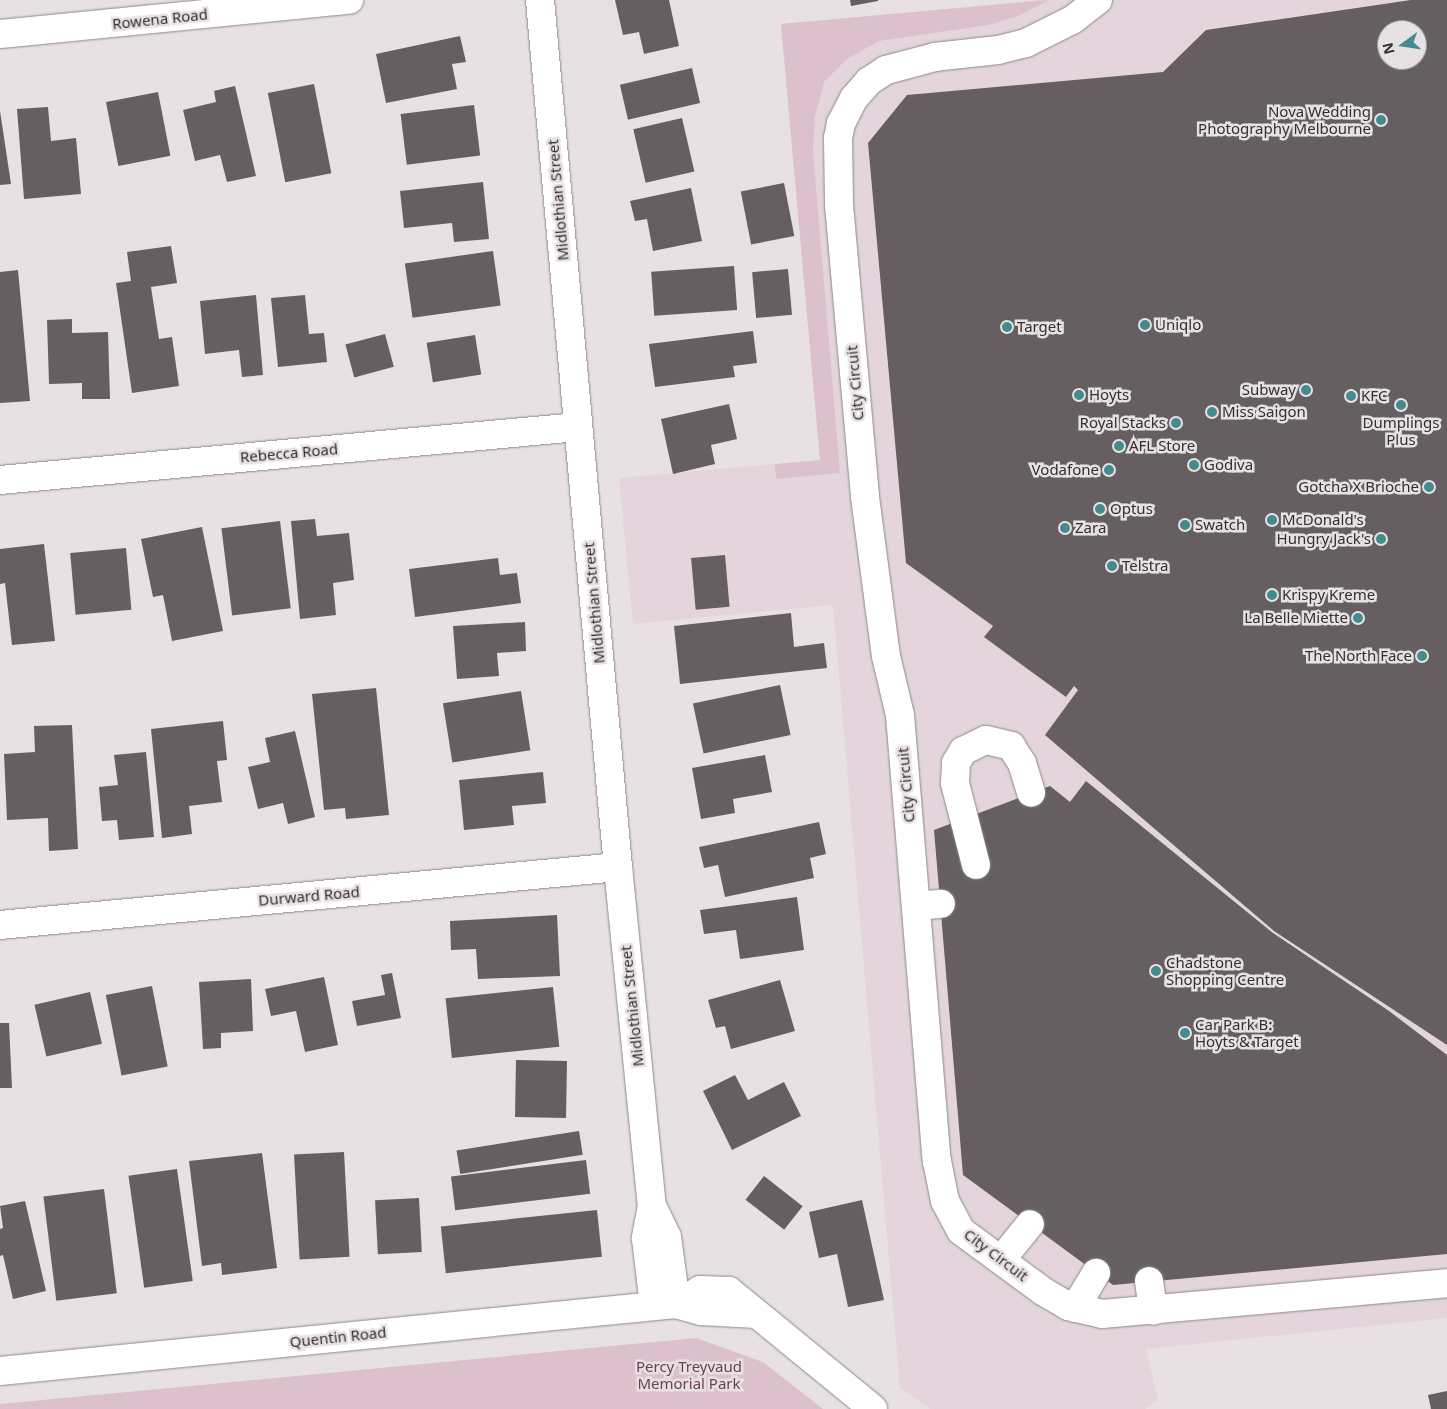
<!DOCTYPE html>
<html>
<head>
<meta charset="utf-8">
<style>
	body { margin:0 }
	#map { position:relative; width:1447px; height:1409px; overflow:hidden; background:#e8e1e4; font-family:"Noto Sans",sans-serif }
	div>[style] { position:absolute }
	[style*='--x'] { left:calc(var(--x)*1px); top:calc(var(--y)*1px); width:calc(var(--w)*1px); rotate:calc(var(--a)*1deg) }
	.built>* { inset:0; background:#e4d5dc }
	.green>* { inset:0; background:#dcc1cc }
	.building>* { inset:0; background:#655f61; transform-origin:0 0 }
	.roads { filter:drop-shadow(0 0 1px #8e888a) drop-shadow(0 0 1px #8e888a) }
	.minor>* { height:28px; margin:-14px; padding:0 14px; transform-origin:14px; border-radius:14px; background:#fff }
	.dots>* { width:14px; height:14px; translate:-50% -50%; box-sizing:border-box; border:2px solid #e8e1e4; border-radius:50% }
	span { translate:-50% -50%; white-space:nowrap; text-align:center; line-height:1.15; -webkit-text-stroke:5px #e8e1e4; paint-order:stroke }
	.street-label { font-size:15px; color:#322f30 }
	.poi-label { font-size:15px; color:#322f30 }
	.right { translate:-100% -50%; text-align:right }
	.left { translate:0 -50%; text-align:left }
	.park-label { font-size:15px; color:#6d3f55 }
	.north { position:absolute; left:1377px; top:20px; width:50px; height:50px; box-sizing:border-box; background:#e8e1e4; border:1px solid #9f9a9c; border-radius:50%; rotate:256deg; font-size:14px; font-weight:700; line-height:20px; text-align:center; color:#322f30 }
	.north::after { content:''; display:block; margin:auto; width:18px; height:22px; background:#438b8f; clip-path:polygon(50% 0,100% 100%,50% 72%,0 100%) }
</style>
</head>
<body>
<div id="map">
	<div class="built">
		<div style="clip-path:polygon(evenodd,1039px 0,1447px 0,1447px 1318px,1146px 1349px,1158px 1400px,1145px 1409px,930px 1409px,900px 1388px,833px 605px,633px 624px,619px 478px,820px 460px,781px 24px,1039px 0,1387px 30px,1417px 30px,1417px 60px,1387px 60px,1387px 30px)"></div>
	</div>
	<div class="green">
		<div style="clip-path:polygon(1049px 0,1018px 16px,989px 25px,879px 41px,847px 59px,824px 82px,815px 116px,813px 152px,840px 473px,776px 479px,775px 464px,820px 460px,781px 24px)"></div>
		<div style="clip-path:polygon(696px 1338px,763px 1362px,823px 1409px,0 1409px,0 1404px)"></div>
	</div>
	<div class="building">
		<div style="clip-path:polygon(615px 0,669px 0,679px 46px,644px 54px,639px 32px,623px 35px)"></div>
		<div style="clip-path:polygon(850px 0,878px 0,878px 1px,851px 6px)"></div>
		<div style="clip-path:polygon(evenodd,1411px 0,1447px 0,1447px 1045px,1274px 931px,1045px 735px,1078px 690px,1074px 686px,1066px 697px,984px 637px,993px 626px,906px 563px,868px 143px,907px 95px,1163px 72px,1206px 30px,1411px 0,1387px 30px,1417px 30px,1417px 60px,1387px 60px,1387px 30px)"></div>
		<div style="clip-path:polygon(460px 36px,466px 62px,452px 64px,457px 89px,386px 103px,376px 54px)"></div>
		<div style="left:692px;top:68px;width:36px;height:74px;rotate:77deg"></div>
		<div style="left:314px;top:84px;width:91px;height:47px;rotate:79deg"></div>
		<div style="clip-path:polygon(235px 86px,256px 176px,227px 182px,220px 155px,195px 161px,183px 110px,216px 102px,214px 91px)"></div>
		<div style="left:158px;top:92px;width:65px;height:53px;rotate:79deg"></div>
		<div style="left:474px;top:105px;width:51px;height:74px;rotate:83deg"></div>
		<div style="clip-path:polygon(48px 107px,51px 141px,76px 138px,81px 194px,24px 199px,17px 109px)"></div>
		<div style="clip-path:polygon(0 111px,11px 184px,0 185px)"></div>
		<div style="left:682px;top:118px;width:55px;height:50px;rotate:77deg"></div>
		<div style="clip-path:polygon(483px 182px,489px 239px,454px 242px,452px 223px,404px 228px,400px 191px)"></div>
		<div style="left:784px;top:183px;width:54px;height:44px;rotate:79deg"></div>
		<div style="clip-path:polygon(691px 188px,702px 241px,653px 251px,647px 219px,635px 221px,630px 201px)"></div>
		<div style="clip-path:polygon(171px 246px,177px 283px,151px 287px,159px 339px,172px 337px,179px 386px,132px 393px,116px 283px,131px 281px,127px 252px)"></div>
		<div style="left:493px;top:251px;width:55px;height:89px;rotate:82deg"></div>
		<div style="left:734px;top:266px;width:44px;height:83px;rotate:86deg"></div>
		<div style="left:788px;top:269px;width:46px;height:36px;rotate:85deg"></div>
		<div style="clip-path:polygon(18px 270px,30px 401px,0 403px,0 272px)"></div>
		<div style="clip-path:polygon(256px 295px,263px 375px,242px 377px,239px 350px,205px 354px,200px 301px)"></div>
		<div style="clip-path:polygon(305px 295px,309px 334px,324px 333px,327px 362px,278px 367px,271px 298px)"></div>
		<div style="clip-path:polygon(72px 319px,72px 333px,108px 332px,110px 399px,82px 399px,82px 383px,49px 384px,47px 320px)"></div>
		<div style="clip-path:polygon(753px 331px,757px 363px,733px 366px,735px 377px,655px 387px,649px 344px)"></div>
		<div style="left:385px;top:334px;width:34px;height:41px;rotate:75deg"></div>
		<div style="left:475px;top:335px;width:40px;height:49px;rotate:81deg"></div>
		<div style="clip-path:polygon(729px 404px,737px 439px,711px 445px,715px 464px,673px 474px,661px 419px)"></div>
		<div style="clip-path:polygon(315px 519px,317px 536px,349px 533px,354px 580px,333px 583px,336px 615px,300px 619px,291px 521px)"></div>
		<div style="left:280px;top:521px;width:88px;height:59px;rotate:83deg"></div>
		<div style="clip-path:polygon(202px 527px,223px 631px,172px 641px,163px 595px,153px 597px,141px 539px)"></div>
		<div style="clip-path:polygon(44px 544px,55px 641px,12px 645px,5px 583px,0 584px,0 549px)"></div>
		<div style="left:126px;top:548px;width:62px;height:56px;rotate:85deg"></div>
		<div style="left:725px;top:555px;width:52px;height:34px;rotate:85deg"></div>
		<div style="clip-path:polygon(498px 558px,500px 575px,517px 573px,521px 603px,415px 617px,409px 569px)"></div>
		<div style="clip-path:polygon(791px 613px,794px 647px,824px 643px,827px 668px,680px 684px,674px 626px)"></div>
		<div style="clip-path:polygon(525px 622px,526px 651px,497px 653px,499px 676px,457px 679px,453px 626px)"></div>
		<div style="left:780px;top:685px;width:51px;height:89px;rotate:78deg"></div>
		<div style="clip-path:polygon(376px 688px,389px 815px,346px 819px,345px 808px,324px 810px,312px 694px)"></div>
		<div style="left:521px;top:691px;width:60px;height:79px;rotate:81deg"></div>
		<div style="clip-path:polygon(223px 721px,227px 760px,217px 761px,222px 802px,189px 806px,192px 834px,162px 838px,151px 729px)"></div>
		<div style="clip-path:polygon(72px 725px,78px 849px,49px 851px,48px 818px,7px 820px,4px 754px,35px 752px,34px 726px)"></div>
		<div style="clip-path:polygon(295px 731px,315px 817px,288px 824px,283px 803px,258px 809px,248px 767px,270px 762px,265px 738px)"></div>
		<div style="clip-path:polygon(146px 752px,154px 837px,119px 840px,117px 820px,102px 821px,99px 787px,118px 785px,114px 755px)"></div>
		<div style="clip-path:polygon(765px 755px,772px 792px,733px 799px,735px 813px,701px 819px,692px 768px)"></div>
		<div style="clip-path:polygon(543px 772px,546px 803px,512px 806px,514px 825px,464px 830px,459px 780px)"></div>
		<div style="clip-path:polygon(1086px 781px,1273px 933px,1389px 1011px,1447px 1055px,1447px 1254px,1113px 1285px,963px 1175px,934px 830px,1050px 786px,1070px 802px)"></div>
		<div style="clip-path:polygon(819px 822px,826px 854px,810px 858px,814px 878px,725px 897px,718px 865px,704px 868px,699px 847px)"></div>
		<div style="clip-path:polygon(797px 897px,804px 950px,740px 959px,736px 930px,704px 934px,700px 910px)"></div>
		<div style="clip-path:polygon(557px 915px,560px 976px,478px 979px,476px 949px,451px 950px,450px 921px)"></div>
		<div style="clip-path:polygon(392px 973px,401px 1018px,357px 1026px,352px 1001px,385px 995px,381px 975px)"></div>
		<div style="clip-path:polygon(324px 977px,338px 1045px,305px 1052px,296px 1011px,271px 1016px,265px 989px)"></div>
		<div style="clip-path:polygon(251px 979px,253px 1031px,221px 1033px,221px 1048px,203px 1049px,199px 982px)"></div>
		<div style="clip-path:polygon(780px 980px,795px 1031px,731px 1049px,725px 1026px,716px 1028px,708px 1000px)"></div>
		<div style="left:152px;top:986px;width:82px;height:47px;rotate:79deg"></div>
		<div style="left:553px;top:987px;width:60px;height:108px;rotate:84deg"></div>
		<div style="left:90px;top:992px;width:53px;height:57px;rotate:77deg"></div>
		<div style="clip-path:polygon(0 1023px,9px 1023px,12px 1088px,0 1088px)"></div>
		<div style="left:516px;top:1060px;width:51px;height:57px;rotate:1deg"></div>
		<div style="clip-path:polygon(735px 1075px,748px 1100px,784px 1082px,801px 1116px,732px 1150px,703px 1091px)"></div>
		<div style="left:579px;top:1131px;width:24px;height:124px;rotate:81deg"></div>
		<div style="left:344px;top:1152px;width:105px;height:50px;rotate:87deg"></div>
		<div style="clip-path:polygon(262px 1153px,277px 1268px,222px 1275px,221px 1263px,202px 1266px,189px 1161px)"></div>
		<div style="left:586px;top:1160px;width:34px;height:136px;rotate:83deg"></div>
		<div style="left:177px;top:1169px;width:113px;height:49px;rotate:82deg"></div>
		<div style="left:764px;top:1176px;width:49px;height:30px;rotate:38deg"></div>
		<div style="left:104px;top:1189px;width:105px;height:61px;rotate:83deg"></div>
		<div style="left:419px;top:1198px;width:54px;height:44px;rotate:87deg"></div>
		<div style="clip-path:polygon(862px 1200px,884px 1300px,848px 1307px,837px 1254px,819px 1258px,809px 1212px)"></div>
		<div style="clip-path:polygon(25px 1201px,46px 1291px,13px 1299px,3px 1255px,0 1256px,0 1229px,3px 1228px,0 1206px)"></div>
		<div style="left:597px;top:1210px;width:47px;height:157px;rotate:84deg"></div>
		<div style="clip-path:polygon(1447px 1391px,1447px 1409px,1431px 1409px,1428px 1395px)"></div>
	</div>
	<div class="roads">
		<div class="minor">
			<div style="--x:540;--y:0;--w:871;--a:84.86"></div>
			<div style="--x:618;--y:867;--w:341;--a:84.3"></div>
			<div style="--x:652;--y:1206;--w:33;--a:101"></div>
			<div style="--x:646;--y:1238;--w:68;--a:83.3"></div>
			<div style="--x:1098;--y:0;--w:33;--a:142"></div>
			<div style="--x:1072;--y:20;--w:51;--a:153.4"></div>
			<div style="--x:1026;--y:43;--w:29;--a:166"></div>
			<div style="--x:998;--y:50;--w:63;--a:173.7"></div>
			<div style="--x:935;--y:57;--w:51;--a:165.1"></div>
			<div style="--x:886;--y:70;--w:20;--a:147"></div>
			<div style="--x:869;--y:81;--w:23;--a:131"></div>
			<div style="--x:854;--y:98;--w:28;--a:117"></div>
			<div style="--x:841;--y:123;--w:15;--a:101"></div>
			<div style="--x:838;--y:138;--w:67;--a:89.1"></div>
			<div style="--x:839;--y:205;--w:293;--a:84.9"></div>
			<div style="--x:865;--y:497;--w:160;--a:82.5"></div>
			<div style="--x:886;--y:656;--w:61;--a:76.7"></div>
			<div style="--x:900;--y:715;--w:448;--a:85.3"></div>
			<div style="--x:937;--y:1161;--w:41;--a:78.7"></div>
			<div style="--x:945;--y:1201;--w:34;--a:62"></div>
			<div style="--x:961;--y:1231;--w:103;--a:36.3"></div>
			<div style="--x:1044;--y:1292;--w:28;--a:30"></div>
			<div style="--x:1068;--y:1306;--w:35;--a:13"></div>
			<div style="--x:1102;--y:1314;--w:346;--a:-5.1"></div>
			<div style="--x:0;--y:34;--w:351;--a:-5.6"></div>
			<div style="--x:0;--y:480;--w:580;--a:-5.24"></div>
			<div style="--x:976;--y:865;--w:85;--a:-104.4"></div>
			<div style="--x:955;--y:783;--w:20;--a:-87"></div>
			<div style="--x:956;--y:763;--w:14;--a:-60"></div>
			<div style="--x:963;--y:751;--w:25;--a:-26"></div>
			<div style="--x:986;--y:740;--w:26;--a:13"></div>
			<div style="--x:1011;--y:746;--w:20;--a:57"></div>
			<div style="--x:1022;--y:763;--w:31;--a:73"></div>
			<div style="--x:916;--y:906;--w:25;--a:-5"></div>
			<div style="--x:0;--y:925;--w:621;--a:-5.36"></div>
			<div style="--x:652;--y:1206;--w:34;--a:64"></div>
			<div style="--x:667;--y:1237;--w:68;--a:82.3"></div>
			<div style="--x:1001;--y:1260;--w:46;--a:-51.1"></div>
			<div style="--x:1149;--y:1281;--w:30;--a:82"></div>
			<div style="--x:676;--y:1304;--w:28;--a:-30"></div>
			<div style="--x:700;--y:1290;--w:29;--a:2"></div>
			<div style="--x:729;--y:1291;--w:186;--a:39.3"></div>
			<div style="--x:1075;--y:1308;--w:41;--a:-59"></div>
			<div style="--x:0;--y:1371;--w:679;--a:-5.66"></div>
			<div style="--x:676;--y:1304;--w:26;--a:16"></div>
			<div style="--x:701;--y:1311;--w:56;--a:3.1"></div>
		</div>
	</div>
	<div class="dots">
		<div style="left:1381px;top:120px;background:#438b8f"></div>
		<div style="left:1145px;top:325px;background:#438b8f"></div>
		<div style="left:1007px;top:327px;background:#438b8f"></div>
		<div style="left:1306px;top:390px;background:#438b8f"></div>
		<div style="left:1079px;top:395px;background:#438b8f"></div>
		<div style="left:1351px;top:396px;background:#438b8f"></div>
		<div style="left:1401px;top:405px;background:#438b8f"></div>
		<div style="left:1212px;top:412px;background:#438b8f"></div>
		<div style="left:1176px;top:423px;background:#438b8f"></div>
		<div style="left:1119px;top:446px;background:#438b8f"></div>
		<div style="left:1194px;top:465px;background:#438b8f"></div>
		<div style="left:1109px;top:470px;background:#438b8f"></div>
		<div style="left:1429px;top:487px;background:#438b8f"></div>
		<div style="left:1100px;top:509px;background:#438b8f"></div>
		<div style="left:1272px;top:520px;background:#438b8f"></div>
		<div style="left:1185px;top:525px;background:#438b8f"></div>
		<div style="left:1065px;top:528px;background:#438b8f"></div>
		<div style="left:1381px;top:539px;background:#438b8f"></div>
		<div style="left:1112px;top:566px;background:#438b8f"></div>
		<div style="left:1272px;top:595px;background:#438b8f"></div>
		<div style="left:1358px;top:618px;background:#438b8f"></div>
		<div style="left:1422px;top:656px;background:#438b8f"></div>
		<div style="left:1156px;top:971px;background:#438b8f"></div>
		<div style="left:1185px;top:1033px;background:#438b8f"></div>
	</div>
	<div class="street-label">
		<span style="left:160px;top:19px;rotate:-6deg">Rowena Road</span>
		<span style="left:558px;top:200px;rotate:-95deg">Midlothian Street</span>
		<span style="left:855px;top:383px;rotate:-95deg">City Circuit</span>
		<span style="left:289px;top:453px;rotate:-5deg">Rebecca Road</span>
		<span style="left:594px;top:603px;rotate:-95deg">Midlothian Street</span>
		<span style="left:906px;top:785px;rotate:-95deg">City Circuit</span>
		<span style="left:309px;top:896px;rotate:-5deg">Durward Road</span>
		<span style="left:632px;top:1006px;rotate:-96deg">Midlothian Street</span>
		<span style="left:996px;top:1255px;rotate:37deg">City Circuit</span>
		<span style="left:338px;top:1337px;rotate:-6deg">Quentin Road</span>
	</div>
	<div class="poi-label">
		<span class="right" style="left:1371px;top:120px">Nova Wedding<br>Photography Melbourne</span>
		<span class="left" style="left:1155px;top:325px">Uniqlo</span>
		<span class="left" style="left:1017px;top:327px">Target</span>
		<span class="right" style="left:1296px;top:390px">Subway</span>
		<span class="left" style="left:1089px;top:395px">Hoyts</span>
		<span class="left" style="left:1361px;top:396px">KFC</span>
		<span class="left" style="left:1222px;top:412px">Miss Saigon</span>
		<span style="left:1401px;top:431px">Dumplings<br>Plus</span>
		<span class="right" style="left:1166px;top:423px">Royal Stacks</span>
		<span class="left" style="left:1129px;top:446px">AFL Store</span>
		<span class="left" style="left:1204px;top:465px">Godiva</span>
		<span class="right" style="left:1099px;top:470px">Vodafone</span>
		<span class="right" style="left:1419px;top:487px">Gotcha X Brioche</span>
		<span class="left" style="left:1110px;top:509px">Optus</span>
		<span class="left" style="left:1282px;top:520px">McDonald's</span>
		<span class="left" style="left:1195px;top:525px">Swatch</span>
		<span class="left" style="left:1075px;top:528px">Zara</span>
		<span class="right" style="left:1371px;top:539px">Hungry Jack's</span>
		<span class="left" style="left:1122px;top:566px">Telstra</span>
		<span class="left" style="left:1282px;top:595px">Krispy Kreme</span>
		<span class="right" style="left:1348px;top:618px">La Belle Miette</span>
		<span class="right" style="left:1412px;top:656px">The North Face</span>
		<span class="left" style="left:1166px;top:971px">Chadstone<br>Shopping Centre</span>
		<span class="left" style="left:1195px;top:1033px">Car Park B:<br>Hoyts &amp; Target</span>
	</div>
	<div class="park-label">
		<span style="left:689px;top:1375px">Percy Treyvaud<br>Memorial Park</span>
	</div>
	<div class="north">N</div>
</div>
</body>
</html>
